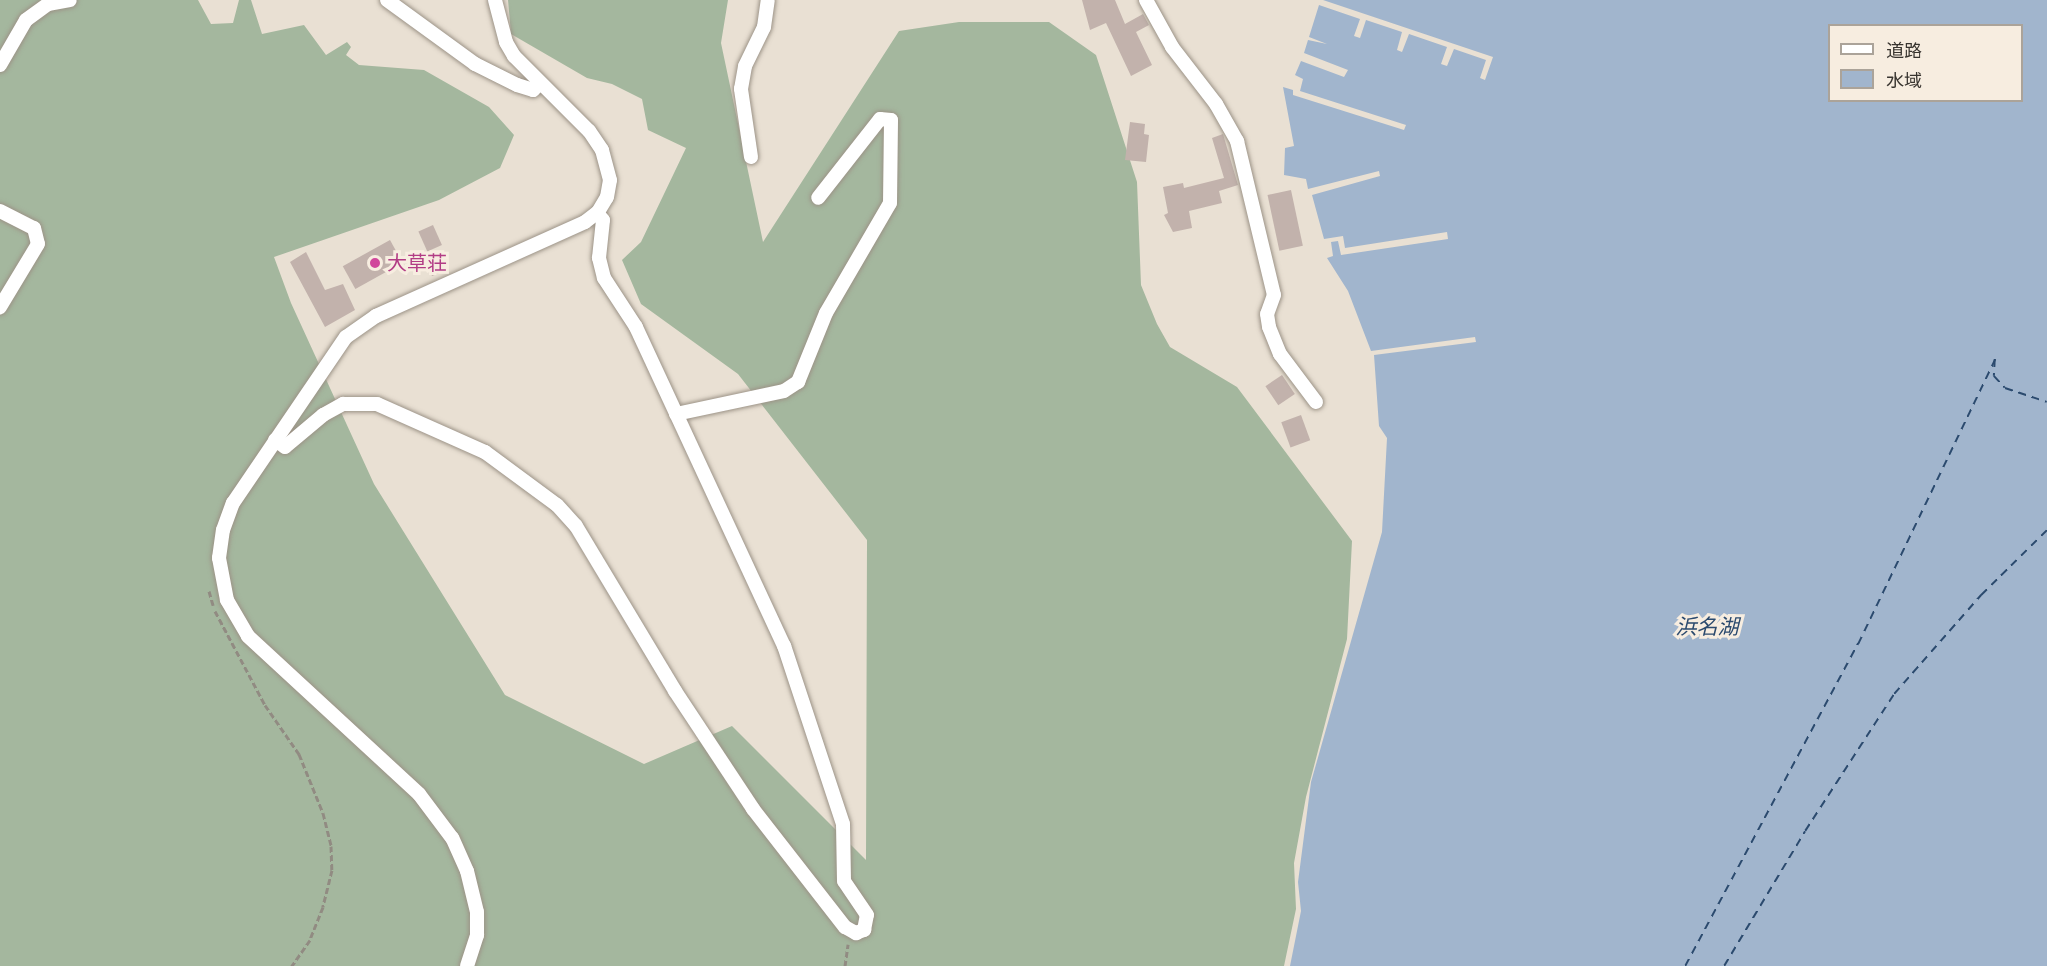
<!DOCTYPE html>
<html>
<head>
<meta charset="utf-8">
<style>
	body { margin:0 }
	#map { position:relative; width:2047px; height:966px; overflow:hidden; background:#e9e0d3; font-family:"Fira Sans Condensed","Noto Sans JP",sans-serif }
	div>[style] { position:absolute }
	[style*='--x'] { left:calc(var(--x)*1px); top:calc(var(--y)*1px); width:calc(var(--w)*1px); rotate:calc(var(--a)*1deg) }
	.forest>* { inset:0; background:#a4b79e }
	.water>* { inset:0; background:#a1b5cd }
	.ferry>* { height:1.5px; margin-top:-0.75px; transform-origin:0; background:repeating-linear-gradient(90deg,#2b4a6e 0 8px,transparent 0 14px) }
	.building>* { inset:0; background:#c2b2ac; transform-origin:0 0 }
	.path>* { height:3px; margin-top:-1.5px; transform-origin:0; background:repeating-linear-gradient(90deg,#918b82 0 6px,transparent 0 9px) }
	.roads { filter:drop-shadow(0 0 2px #9c9387) drop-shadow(0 0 2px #9c9387) }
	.minor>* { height:14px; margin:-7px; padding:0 7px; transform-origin:7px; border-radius:7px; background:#fff }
	.dots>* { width:16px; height:16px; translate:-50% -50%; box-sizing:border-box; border:3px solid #f7ede0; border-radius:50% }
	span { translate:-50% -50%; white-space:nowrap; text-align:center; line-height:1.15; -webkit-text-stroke:6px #f7ede0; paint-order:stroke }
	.hotel-label { font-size:20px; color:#b23c85 }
	.left { translate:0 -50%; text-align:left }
	.water-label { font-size:21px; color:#2b4a6e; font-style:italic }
	.legend { position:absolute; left:1828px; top:24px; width:195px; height:78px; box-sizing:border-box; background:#f7ede0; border:2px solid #aba399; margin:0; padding:8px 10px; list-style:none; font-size:18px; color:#38342f }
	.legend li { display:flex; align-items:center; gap:12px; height:30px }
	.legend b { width:30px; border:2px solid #aba399 }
</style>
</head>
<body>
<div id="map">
	<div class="forest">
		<div style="clip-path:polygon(0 0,198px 0,211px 24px,233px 23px,239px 0,251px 0,262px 34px,304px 25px,326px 55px,347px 42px,351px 47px,346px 55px,359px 65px,424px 70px,489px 107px,514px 135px,500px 168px,439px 200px,274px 257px,291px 303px,374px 484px,505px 695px,644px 764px,732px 726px,866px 860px,867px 540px,738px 374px,641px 304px,622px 260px,641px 242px,686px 148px,648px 130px,642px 99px,612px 84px,587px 78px,511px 34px,508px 0,728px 0,721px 43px,763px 242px,899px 31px,959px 22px,1049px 22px,1096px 55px,1137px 182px,1141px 285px,1157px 324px,1170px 347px,1237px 387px,1352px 541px,1347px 639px,1306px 797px,1294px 863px,1296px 909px,1284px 966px,0 966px)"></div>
	</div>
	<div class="water">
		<div style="clip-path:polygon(evenodd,1323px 0,2047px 0,2047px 966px,1290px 966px,1301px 911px,1298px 882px,1311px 782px,1382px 532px,1387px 438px,1379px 426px,1374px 355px,1476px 342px,1475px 337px,1371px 351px,1348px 291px,1327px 258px,1333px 256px,1331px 242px,1338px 241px,1341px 255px,1448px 239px,1447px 232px,1345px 248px,1343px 236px,1324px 239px,1312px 195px,1380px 176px,1379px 171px,1308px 189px,1306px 179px,1284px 175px,1285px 148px,1294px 146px,1283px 87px,1293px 90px,1293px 95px,1404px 130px,1406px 125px,1300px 91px,1303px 79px,1295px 75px,1301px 61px,1344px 77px,1348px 70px,1304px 53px,1308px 40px,1327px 44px,1309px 37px,1319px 5px,1360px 19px,1354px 36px,1360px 38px,1366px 20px,1402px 32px,1397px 50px,1402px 52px,1409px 34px,1447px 47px,1441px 64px,1447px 66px,1454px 49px,1486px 60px,1480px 78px,1485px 80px,1493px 57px,1323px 0,1830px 26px,2022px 26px,2022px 100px,1830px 100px,1830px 26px)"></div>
	</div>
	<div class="ferry">
		<div style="--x:1685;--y:966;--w:366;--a:-61.8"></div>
		<div style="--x:1858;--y:644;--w:316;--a:-64.3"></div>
		<div style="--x:1995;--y:359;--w:17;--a:93"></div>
		<div style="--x:1994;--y:376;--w:16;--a:47"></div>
		<div style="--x:2005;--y:388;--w:44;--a:18.4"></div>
		<div style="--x:1724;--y:966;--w:157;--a:-59"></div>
		<div style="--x:1805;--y:831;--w:163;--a:-57"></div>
		<div style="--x:1894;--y:694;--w:132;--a:-48.7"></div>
		<div style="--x:1981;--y:595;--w:93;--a:-44.6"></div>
	</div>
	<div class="building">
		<div style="clip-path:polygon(1082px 0,1115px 0,1125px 24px,1143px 14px,1149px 25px,1136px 32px,1152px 65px,1131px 76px,1106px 23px,1090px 30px)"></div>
		<div style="clip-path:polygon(1130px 122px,1145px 124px,1144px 134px,1149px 135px,1146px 162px,1125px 160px)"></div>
		<div style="clip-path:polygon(1223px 134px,1238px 185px,1219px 191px,1222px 203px,1189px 211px,1192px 228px,1173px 232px,1164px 215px,1168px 213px,1163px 187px,1183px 183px,1184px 188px,1224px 178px,1212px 138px)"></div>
		<div style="left:1291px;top:190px;width:57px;height:24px;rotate:78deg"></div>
		<div style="left:433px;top:225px;width:22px;height:16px;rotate:66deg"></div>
		<div style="left:390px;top:240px;width:26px;height:54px;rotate:61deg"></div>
		<div style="clip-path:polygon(306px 252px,325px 290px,343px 284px,355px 310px,325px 327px,290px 262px)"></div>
		<div style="left:439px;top:256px;width:16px;height:14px;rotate:68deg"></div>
		<div style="left:1282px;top:375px;width:23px;height:20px;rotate:56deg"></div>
		<div style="left:1301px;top:415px;width:27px;height:21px;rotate:70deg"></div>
	</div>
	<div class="path">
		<div style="--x:209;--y:591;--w:15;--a:74"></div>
		<div style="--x:215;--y:611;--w:106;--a:62"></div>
		<div style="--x:265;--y:705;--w:60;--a:55.2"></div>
		<div style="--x:299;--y:754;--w:64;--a:67.9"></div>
		<div style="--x:323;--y:813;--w:34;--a:76"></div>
		<div style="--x:331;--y:846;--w:24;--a:88"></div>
		<div style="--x:332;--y:870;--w:38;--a:104"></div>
		<div style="--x:323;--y:907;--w:35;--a:112"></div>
		<div style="--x:310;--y:940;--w:32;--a:125"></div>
		<div style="--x:845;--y:966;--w:22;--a:-82"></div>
	</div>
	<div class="roads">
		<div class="minor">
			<div style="--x:387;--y:0;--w:109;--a:36"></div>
			<div style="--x:475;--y:64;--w:47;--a:26.6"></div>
			<div style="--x:517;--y:85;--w:17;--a:17"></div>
			<div style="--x:533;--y:90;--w:10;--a:-45"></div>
			<div style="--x:1146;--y:0;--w:54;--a:61"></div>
			<div style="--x:1172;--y:47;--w:72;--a:52.3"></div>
			<div style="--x:1216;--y:104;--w:43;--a:60.4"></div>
			<div style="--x:1237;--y:141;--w:158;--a:76.5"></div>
			<div style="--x:1274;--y:295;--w:20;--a:110"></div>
			<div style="--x:1267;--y:314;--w:13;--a:81"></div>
			<div style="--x:1269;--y:327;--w:29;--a:68"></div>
			<div style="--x:1280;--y:354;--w:60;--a:53.1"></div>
			<div style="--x:0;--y:65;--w:52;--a:-60"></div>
			<div style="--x:26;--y:20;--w:27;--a:-36"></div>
			<div style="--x:48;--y:4;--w:22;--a:-10"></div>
			<div style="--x:751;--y:157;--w:69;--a:-98.4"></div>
			<div style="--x:741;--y:89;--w:23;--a:-80"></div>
			<div style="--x:745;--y:66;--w:43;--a:-64"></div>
			<div style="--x:764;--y:27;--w:27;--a:-82"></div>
			<div style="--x:0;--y:211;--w:38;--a:27"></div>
			<div style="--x:34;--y:228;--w:16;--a:76"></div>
			<div style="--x:38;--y:244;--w:74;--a:121.1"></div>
			<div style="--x:676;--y:414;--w:110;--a:-12"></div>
			<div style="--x:784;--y:391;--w:17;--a:-33"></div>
			<div style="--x:798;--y:382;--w:74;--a:-67.9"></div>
			<div style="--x:826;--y:313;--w:127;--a:-59.8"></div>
			<div style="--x:890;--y:203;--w:83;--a:-89.3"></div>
			<div style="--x:891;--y:120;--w:11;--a:-175"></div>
			<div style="--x:880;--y:119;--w:100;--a:128.1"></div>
			<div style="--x:275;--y:440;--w:12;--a:35"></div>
			<div style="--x:285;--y:447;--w:50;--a:-40.1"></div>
			<div style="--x:323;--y:415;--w:23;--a:-29"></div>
			<div style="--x:343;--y:404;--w:34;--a:0"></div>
			<div style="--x:377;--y:404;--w:118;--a:24"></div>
			<div style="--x:485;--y:452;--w:89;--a:36.4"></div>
			<div style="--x:557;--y:505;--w:28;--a:48"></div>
			<div style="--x:576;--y:526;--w:192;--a:59"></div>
			<div style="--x:675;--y:691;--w:141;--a:56.5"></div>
			<div style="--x:753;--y:809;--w:150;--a:52.1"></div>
			<div style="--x:845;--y:927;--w:13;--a:29"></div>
			<div style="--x:856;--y:933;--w:9;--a:-21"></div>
			<div style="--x:864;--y:930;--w:15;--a:-79"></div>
			<div style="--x:867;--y:915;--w:41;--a:-124.1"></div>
			<div style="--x:844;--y:881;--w:57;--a:-91"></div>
			<div style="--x:843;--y:824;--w:188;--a:-108.3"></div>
			<div style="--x:784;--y:646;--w:352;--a:-114.9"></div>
			<div style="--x:636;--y:327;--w:59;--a:-123.1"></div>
			<div style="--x:604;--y:278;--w:21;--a:-104"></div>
			<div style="--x:599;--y:258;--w:38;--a:-84"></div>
			<div style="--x:603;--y:220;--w:9;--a:-131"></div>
			<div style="--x:467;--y:966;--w:33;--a:-72"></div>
			<div style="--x:477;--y:935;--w:23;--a:-90"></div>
			<div style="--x:477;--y:912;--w:42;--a:-103.7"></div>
			<div style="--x:467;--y:871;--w:36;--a:-114"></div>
			<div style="--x:452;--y:838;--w:55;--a:-126.9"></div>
			<div style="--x:419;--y:794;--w:233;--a:-137.3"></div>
			<div style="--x:248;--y:636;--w:42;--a:-120.3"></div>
			<div style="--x:227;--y:600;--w:43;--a:-100.8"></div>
			<div style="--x:219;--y:558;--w:28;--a:-82"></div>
			<div style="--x:223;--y:530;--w:29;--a:-70"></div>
			<div style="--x:233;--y:503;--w:201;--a:-55.8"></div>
			<div style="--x:346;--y:337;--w:37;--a:-35"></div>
			<div style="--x:376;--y:316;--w:229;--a:-24.2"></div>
			<div style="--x:585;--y:222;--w:16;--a:-38"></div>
			<div style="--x:598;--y:212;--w:17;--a:-59"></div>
			<div style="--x:607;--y:197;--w:17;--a:-80"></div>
			<div style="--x:610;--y:180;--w:31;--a:-105"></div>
			<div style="--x:602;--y:150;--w:23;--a:-124"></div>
			<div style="--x:589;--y:131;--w:106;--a:-135"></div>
			<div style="--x:514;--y:56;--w:16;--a:-120"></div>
			<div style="--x:506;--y:42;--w:43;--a:-104.7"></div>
		</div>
	</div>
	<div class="dots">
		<div style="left:375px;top:263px;background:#d1479c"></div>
	</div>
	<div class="hotel-label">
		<span class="left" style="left:387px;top:263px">大草荘</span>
	</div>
	<div class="water-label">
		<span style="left:1707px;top:627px">浜名湖</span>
	</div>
	<ul class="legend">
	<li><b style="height:8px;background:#fff"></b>道路</li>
	<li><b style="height:16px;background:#a1b5cd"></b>水域</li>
	</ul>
</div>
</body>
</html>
